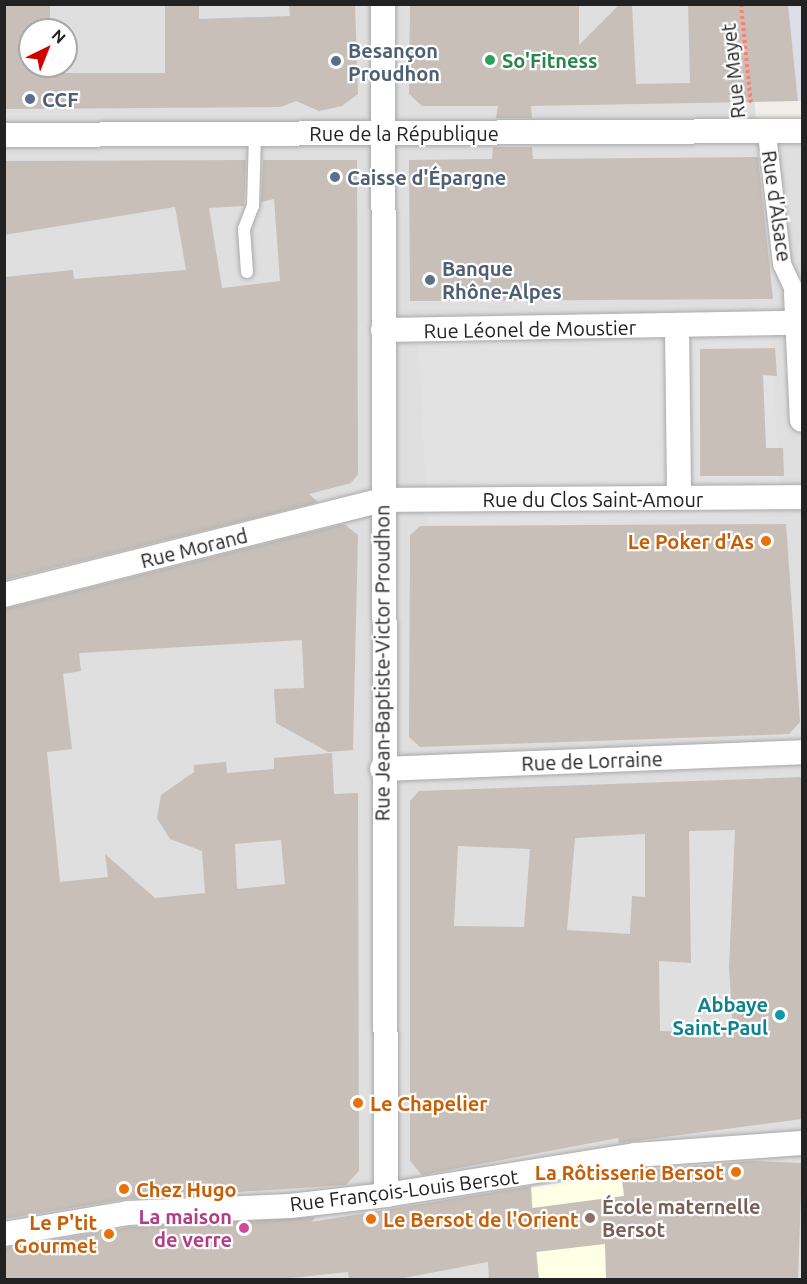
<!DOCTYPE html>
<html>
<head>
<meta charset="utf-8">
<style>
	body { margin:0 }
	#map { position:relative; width:807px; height:1284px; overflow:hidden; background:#f2efe9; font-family:Ubuntu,sans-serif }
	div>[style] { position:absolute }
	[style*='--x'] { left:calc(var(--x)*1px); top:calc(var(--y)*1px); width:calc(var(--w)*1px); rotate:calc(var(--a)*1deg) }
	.residential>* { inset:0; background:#e0dfdf }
	.education>* { inset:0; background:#ffffe5 }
	.parking>* { inset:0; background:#e2e2e2; transform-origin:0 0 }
	.plaza>* { inset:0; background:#dddde8 }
	.building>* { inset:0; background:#c7bfb8 }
	.path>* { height:4px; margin-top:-2px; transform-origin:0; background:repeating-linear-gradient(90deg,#fa8072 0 3px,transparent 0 6px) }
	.roads { filter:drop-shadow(0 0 2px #a9a9a9) drop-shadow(0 0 2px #a9a9a9) }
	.service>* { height:12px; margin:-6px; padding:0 6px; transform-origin:6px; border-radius:6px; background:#fff }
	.pedestrian>* { height:18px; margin:-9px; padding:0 9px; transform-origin:9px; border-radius:9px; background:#fff }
	.minor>* { height:24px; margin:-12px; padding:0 12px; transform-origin:12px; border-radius:12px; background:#fff }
	.dots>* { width:16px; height:16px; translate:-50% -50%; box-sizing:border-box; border:3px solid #fff; border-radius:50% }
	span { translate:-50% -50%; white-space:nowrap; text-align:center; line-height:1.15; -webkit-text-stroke:4.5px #fff; paint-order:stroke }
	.service-label { font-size:20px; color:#4e5e75; font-weight:700 }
	.left { translate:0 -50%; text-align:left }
	.leisure-label { font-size:20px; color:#27864d; font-weight:700 }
	.street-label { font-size:20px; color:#222 }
	.food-label { font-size:20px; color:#c56008; font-weight:700 }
	.right { translate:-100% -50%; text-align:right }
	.culture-label { font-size:20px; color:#0d838f; font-weight:700 }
	.education-label { font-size:20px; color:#785e54; font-weight:700 }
	.hotel-label { font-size:20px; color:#b23c85; font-weight:700 }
	.frame { position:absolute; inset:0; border:6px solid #222; pointer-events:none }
	.north { position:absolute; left:18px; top:18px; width:60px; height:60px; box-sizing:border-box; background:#fff; border:2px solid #a7a7a7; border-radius:50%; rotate:43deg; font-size:16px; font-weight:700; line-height:24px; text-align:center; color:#222 }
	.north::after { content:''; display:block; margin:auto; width:21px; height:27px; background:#d40000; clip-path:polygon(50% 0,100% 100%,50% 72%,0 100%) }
</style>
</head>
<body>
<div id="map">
	<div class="residential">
		<div style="clip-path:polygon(evenodd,5px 5px,744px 5px,759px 145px,802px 141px,802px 1279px,5px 1280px,5px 5px,30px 30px,66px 30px,66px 66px,30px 66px,30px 30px)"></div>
	</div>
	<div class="education">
		<div style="clip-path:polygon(643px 1171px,651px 1279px,539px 1279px,531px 1187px)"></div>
	</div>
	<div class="parking">
		<div style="left:770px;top:309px;width:205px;height:353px;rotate:87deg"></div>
		<div style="left:390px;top:581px;width:10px;height:45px"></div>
		<div style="left:394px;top:1041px;width:8px;height:44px"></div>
	</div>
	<div class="plaza">
		<div style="clip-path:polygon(788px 5px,802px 5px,802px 101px,798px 101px)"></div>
	</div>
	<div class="building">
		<div style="clip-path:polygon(4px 4px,50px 4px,50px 30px,30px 30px,30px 66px,50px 66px,50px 73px,165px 73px,165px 4px,199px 4px,199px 19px,290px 16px,289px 4px,355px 4px,358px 94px,342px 106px,319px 111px,296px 101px,281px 107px,4px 109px)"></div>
		<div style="clip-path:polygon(410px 4px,579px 4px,579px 45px,620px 4px,632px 4px,636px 84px,690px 83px,688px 4px,788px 4px,798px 101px,531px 106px,532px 118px,496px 118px,498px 106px,422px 106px,409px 94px)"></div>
		<div style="clip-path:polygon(493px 147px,532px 147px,533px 159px,758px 157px,773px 299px,410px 301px,409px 160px,492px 159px)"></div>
		<div style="clip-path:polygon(246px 160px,244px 206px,209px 208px,222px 288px,280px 281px,274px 199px,261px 202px,263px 160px,357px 160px,358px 474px,351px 483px,309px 494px,318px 502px,4px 580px,4px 277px,73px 270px,74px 279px,186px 270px,175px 207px,4px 235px,4px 161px)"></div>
		<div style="clip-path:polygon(775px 348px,777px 376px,763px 375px,766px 448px,783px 448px,784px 476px,700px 476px,700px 349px)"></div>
		<div style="clip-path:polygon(evenodd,344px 524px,358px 535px,353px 750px,328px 752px,276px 723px,274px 689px,304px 688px,302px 640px,79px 653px,81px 671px,63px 674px,72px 749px,47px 752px,60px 882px,108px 877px,105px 854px,155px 898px,205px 893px,202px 851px,170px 839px,157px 818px,161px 795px,194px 772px,194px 765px,226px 762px,227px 773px,274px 769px,274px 758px,332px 753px,334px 794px,358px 793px,359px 1171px,346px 1185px,127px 1199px,4px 1219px,4px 609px,344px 524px,281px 840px,285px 884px,237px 889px,235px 844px,281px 840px)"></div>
		<div style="clip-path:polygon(786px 524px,800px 722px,789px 734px,420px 747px,409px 737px,410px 535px,420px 526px)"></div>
		<div style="clip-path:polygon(evenodd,802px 777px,802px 1119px,619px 1143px,618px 1138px,422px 1175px,410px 1161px,410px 801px,419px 791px,802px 777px,735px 830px,729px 967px,733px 1033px,660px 1031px,659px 961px,691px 963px,689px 831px,735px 830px,802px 777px,645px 834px,645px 897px,632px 896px,630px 934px,567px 930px,575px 838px,645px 834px,802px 777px,458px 846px,530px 849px,524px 927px,454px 926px,458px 846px)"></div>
		<div style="clip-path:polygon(752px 1161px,802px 1163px,798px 1280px,606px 1280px,605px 1244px,536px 1252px,539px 1280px,489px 1280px,488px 1262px,393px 1280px,349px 1280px,348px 1272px,272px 1280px,4px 1280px,4px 1248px,130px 1227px,316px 1217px,311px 1222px,531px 1186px,532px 1208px,624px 1196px,621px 1172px)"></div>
	</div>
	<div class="path">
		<div style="--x:741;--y:4;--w:100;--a:84.3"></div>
	</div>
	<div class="roads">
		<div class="service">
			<div style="--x:247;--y:272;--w:43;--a:-94"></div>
			<div style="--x:244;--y:229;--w:25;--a:-69"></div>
			<div style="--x:253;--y:206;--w:73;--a:-88.4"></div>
		</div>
		<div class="pedestrian">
			<div style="--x:767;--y:134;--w:131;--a:83.4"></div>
			<div style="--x:782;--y:264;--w:33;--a:65"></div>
		</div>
		<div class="minor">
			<div style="--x:383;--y:4;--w:1191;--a:89.86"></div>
			<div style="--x:4;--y:135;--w:798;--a:-0.29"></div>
			<div style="--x:796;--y:294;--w:126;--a:87.3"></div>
			<div style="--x:677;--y:327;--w:171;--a:89.3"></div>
			<div style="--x:383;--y:330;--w:413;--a:-1"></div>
			<div style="--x:4;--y:595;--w:391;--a:-14.1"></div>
			<div style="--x:383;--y:500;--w:419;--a:-0.4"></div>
			<div style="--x:382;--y:769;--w:420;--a:-2.3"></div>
			<div style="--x:4;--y:1234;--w:126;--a:-9.6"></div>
			<div style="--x:128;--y:1213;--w:162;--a:-2.5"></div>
			<div style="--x:290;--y:1206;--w:97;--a:-6.5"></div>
			<div style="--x:386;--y:1195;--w:252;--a:-9.1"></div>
			<div style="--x:635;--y:1155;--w:167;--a:-4.1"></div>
		</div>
	</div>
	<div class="dots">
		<div style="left:490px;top:60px;background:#2e9e5b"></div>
		<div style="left:336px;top:61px;background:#5c6f8a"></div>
		<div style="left:30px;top:99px;background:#5c6f8a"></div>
		<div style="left:335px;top:177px;background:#5c6f8a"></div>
		<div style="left:430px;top:280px;background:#5c6f8a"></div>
		<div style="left:766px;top:541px;background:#e8710a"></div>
		<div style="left:780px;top:1015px;background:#0f9aa8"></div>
		<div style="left:358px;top:1103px;background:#e8710a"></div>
		<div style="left:736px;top:1172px;background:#e8710a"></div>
		<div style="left:124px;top:1189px;background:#e8710a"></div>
		<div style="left:590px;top:1218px;background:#8d6e63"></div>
		<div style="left:371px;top:1219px;background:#e8710a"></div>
		<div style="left:244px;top:1228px;background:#d1479c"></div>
		<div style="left:109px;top:1234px;background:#e8710a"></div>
	</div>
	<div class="service-label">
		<span class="left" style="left:348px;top:62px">Besançon<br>Proudhon</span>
		<span class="left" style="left:42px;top:99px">CCF</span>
		<span class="left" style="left:347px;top:177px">Caisse d'Épargne</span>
		<span class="left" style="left:442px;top:280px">Banque<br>Rhône-Alpes</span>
	</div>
	<div class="leisure-label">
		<span class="left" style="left:502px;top:60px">So'Fitness</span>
	</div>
	<div class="street-label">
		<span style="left:733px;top:71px;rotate:-96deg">Rue Mayet</span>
		<span style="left:404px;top:133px">Rue de la République</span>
		<span style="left:777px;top:206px;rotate:82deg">Rue d'Alsace</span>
		<span style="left:530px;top:329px;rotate:-1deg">Rue Léonel de Moustier</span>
		<span style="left:593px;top:499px">Rue du Clos Saint-Amour</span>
		<span style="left:194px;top:548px;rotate:-14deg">Rue Morand</span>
		<span style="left:382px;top:663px;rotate:-90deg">Rue Jean-Baptiste-Victor Proudhon</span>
		<span style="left:592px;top:761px;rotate:-2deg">Rue de Lorraine</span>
		<span style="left:404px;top:1190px;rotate:-7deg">Rue François-Louis Bersot</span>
	</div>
	<div class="food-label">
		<span class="right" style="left:754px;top:541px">Le Poker d'As</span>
		<span class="left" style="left:370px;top:1103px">Le Chapelier</span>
		<span class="right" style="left:724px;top:1172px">La Rôtisserie Bersot</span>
		<span class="left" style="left:136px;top:1189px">Chez Hugo</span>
		<span class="left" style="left:383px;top:1219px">Le Bersot de l'Orient</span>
		<span class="right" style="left:97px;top:1234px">Le P'tit<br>Gourmet</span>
	</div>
	<div class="culture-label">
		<span class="right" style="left:768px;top:1016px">Abbaye<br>Saint-Paul</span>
	</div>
	<div class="education-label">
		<span class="left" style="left:602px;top:1218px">École maternelle<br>Bersot</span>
	</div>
	<div class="hotel-label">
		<span class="right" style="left:232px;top:1228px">La maison<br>de verre</span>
	</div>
	<div class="frame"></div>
	<div class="north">N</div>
</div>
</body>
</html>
